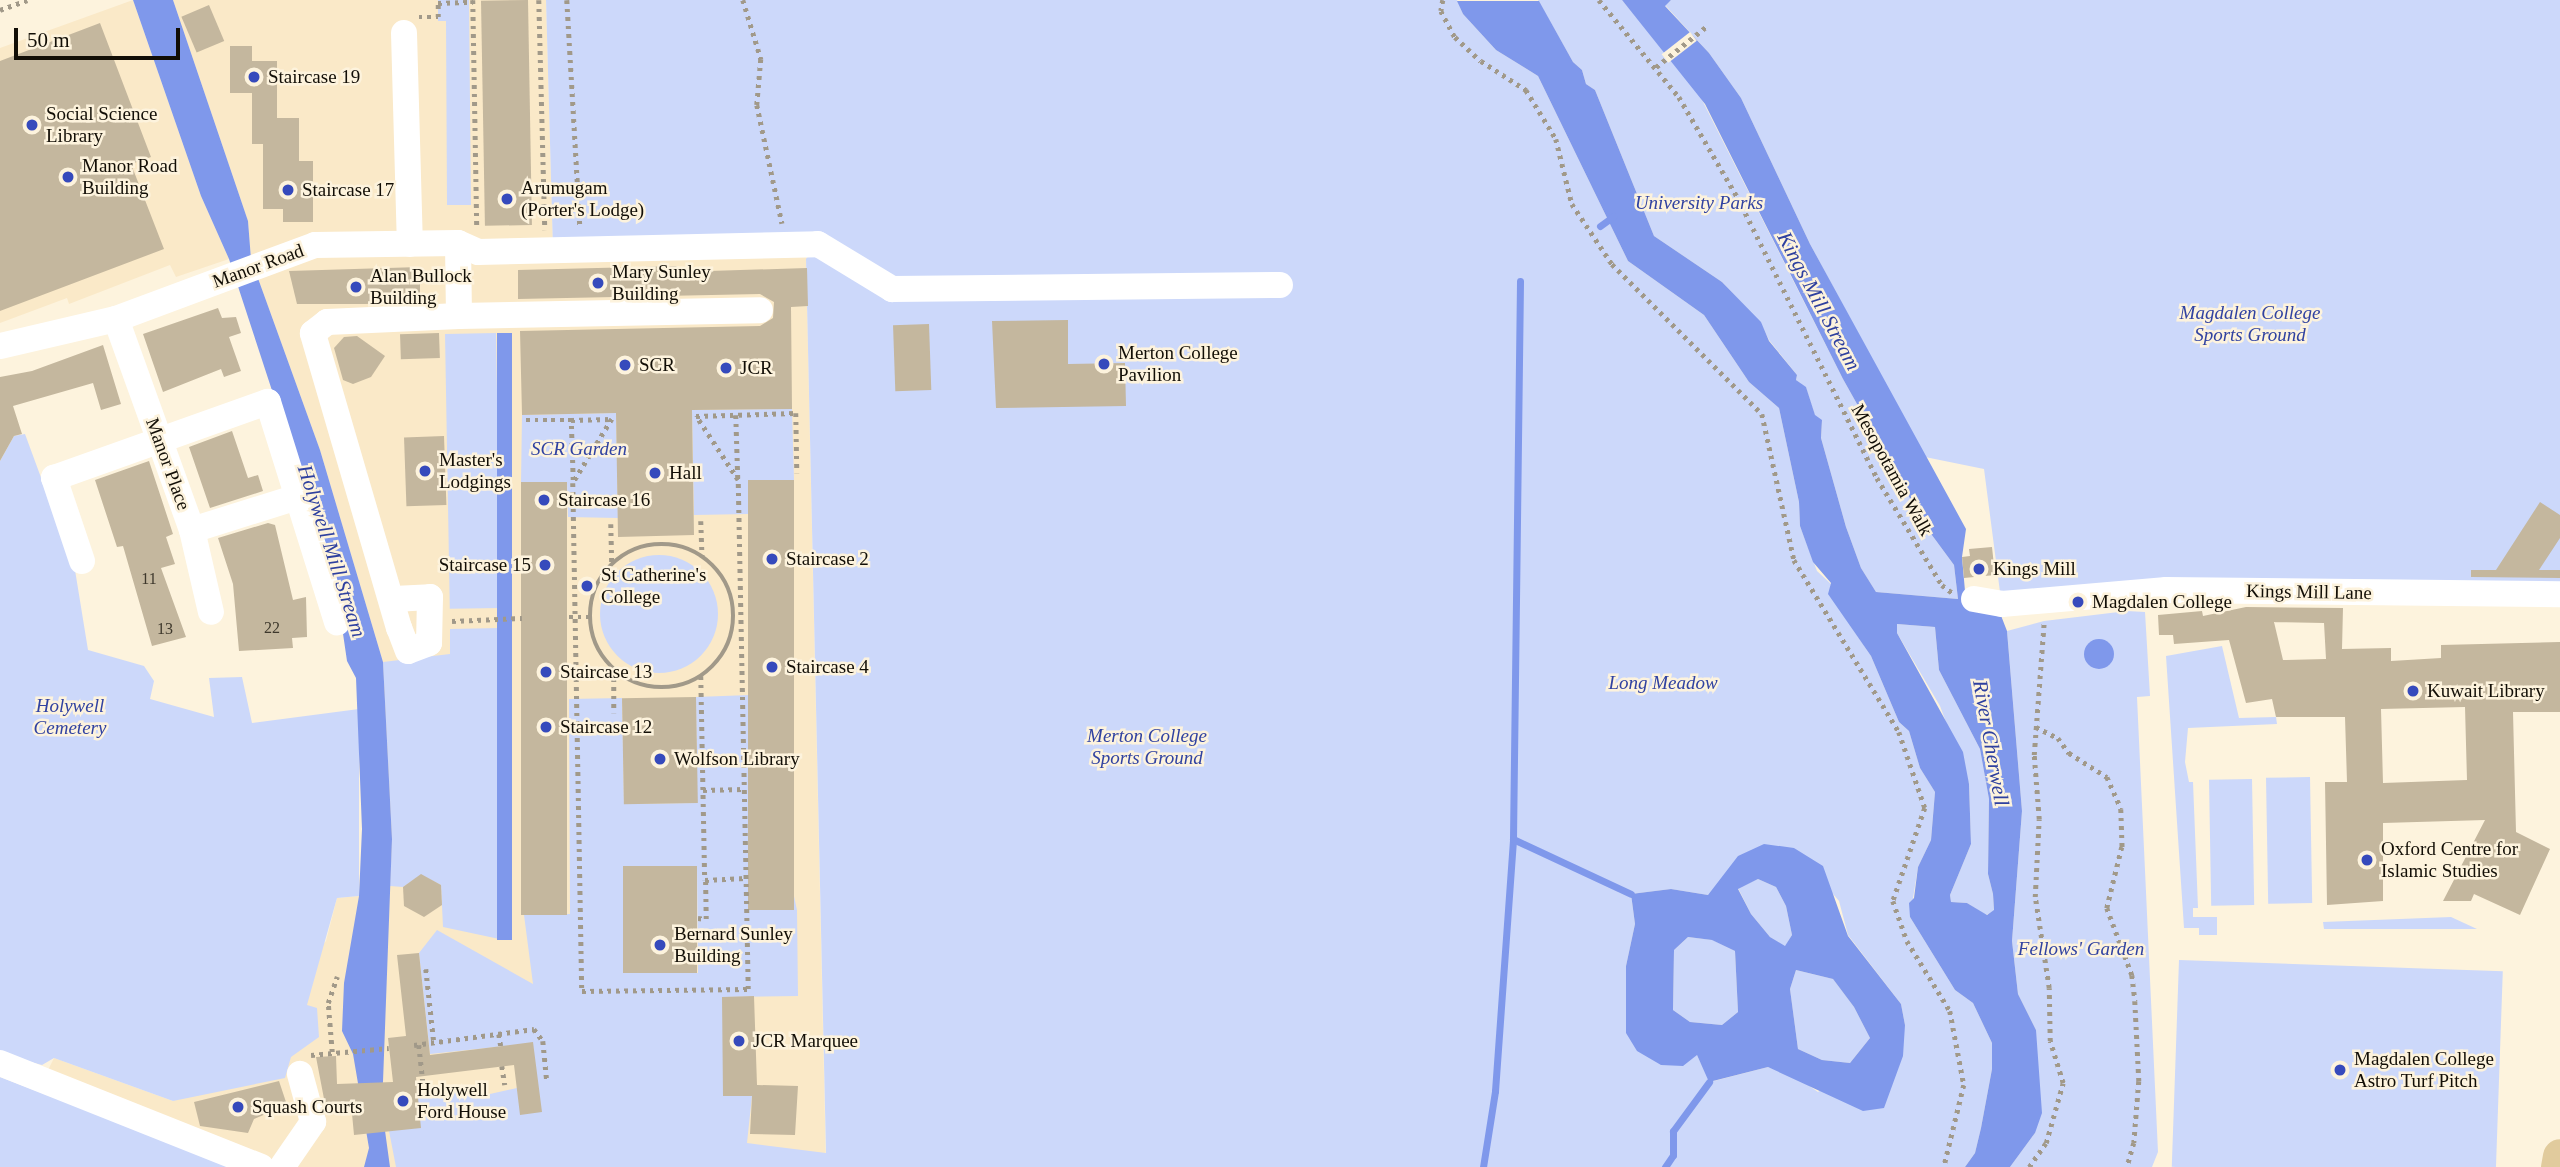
<!DOCTYPE html>
<html>
<head>
<meta charset="utf-8">
<style>
	body { margin:0 }
	#map { position:relative; width:2560px; height:1167px; overflow:hidden; background:#fdf3dd; font-family:"Times New Roman",serif }
	div>[style] { position:absolute }
	[style*='--x'] { left:calc(var(--x)*1px); top:calc(var(--y)*1px); width:calc(var(--w)*1px); rotate:calc(var(--a)*1deg) }
	.built>* { inset:0; background:#fae9c8 }
	.green>* { inset:0; background:#ccd8fa; transform-origin:0 0 }
	.round { border-radius:50% }
	.water>* { inset:0; background:#7f98eb; transform-origin:0 0 }
	.pier>* { inset:0; background:#fdf3dd; transform-origin:0 0 }
	.stream>* { height:7px; margin:-3.5px; padding:0 3.5px; transform-origin:3.5px; border-radius:3.5px; background:#7f98eb }
	.building>* { inset:0; background:#c4b79e; transform-origin:0 0 }
	.path>* { height:4.5px; margin-top:-2.25px; transform-origin:0; background:repeating-linear-gradient(90deg,#a19989 0 3.5px,transparent 0 8.5px) }
	.path>.ring { margin:-2.25px; padding:0; box-sizing:content-box; background:none; border:4.5px solid #a19989; border-radius:50% }
	.minor>* { height:26px; margin:-13px; padding:0 13px; transform-origin:13px; border-radius:13px; background:#fff }
	.major>* { height:35px; margin:-17.5px; padding:0 17.5px; transform-origin:17.5px; border-radius:17.5px; background:#e1cb9d }
	.dots>* { width:19px; height:19px; translate:-50% -50%; box-sizing:border-box; border:4px solid #fdf3dd; border-radius:50% }
	span { translate:-50% -50%; white-space:nowrap; text-align:center; line-height:1.15; -webkit-text-stroke:5px #fdf3dd; paint-order:stroke }
	.number-label { font-size:16px; color:#3e382c }
	.number-label span { -webkit-text-stroke-width:0 }
	.poi-label { font-size:19px; color:#120e06 }
	.left { translate:0 -50%; text-align:left }
	.right { translate:-100% -50%; text-align:right }
	.park-label { font-size:19px; color:#3042a1; font-style:italic }
	.street-label { font-size:19px; color:#120e06 }
	.water-label { font-size:21px; color:#2e409f; font-style:italic }
	.scale { position:absolute; left:14px; top:28px; width:166px; height:32px; box-sizing:border-box; border:4px solid #120e06; border-top:0; padding-left:9px; font-size:21px; line-height:24px; white-space:nowrap; color:#120e06; -webkit-text-stroke:5px #fdf3dd; paint-order:stroke }
</style>
</head>
<body>
<div id="map">
	<div class="built">
		<div style="clip-path:polygon(133px 0,201px 196px,229px 259px,176px 277px,170px 265px,69px 304px,67px 298px,0 323px,0 48px)"></div>
		<div style="clip-path:polygon(173px 0,546px 0,553px 250px,818px 244px,806px 260px,826px 1167px,0 1167px,54px 1058px,173px 1101px,326px 941px,337px 898px,359px 896px,385px 676px,383px 662px,320px 450px,251px 259px,248px 221px)"></div>
	</div>
	<div class="green">
		<div style="clip-path:polygon(438px 0,469px 0,471px 205px,447px 205px,446px 21px,438px 21px)"></div>
		<div style="clip-path:polygon(evenodd,546px 0,1457px 0,1463px 14px,1496px 50px,1538px 76px,1628px 261px,1704px 315px,1749px 382px,1779px 408px,1799px 502px,1800px 526px,1817px 571px,1831px 584px,1829px 594px,1871px 656px,1899px 722px,1909px 731px,1920px 768px,1935px 792px,1931px 840px,1918px 867px,1910px 917px,1955px 990px,1973px 1003px,1992px 1043px,1992px 1069px,1981px 1128px,1975px 1153px,1965px 1167px,396px 1167px,389px 1131px,418px 1094px,461px 1089px,481px 1096px,517px 1088px,533px 1043px,430px 1054px,419px 953px,437px 930px,533px 984px,524px 915px,570px 914px,569px 699px,622px 698px,624px 804px,697px 803px,696px 697px,750px 695px,797px 910px,798px 996px,722px 997px,752px 1096px,747px 1143px,826px 1153px,806px 259px,817px 244px,553px 250px,546px 0,1794px 848px,1839px 901px,1848px 935px,1901px 1004px,1905px 1025px,1818px 1092px,1795px 1076px,1768px 1067px,1710px 1082px,1697px 1055px,1626px 1033px,1626px 966px,1635px 924px,1631px 894px,1671px 889px,1708px 895px,1794px 848px,546px 0,623px 866px,697px 866px,698px 973px,623px 973px,623px 866px)"></div>
		<div style="clip-path:polygon(1538px 0,1622px 0,1697px 90px,1843px 379px,1926px 527px,1954px 565px,1958px 599px,1876px 592px,1861px 568px,1846px 527px,1821px 438px,1822px 421px,1815px 416px,1806px 388px,1796px 380px,1797px 375px,1769px 340px,1760px 322px,1722px 282px,1654px 236px,1595px 90px,1586px 84px,1582px 70px,1573px 62px)"></div>
		<div style="clip-path:polygon(1671px 0,2560px 0,2560px 588px,2000px 592px,1984px 469px,1925px 457px,1810px 244px,1741px 98px,1709px 53px,1665px 5px)"></div>
		<div style="left:496px;top:333px;width:275px;height:51px;rotate:89deg"></div>
		<div style="clip-path:polygon(792px 409px,794px 480px,748px 480px,748px 514px,694px 515px,692px 410px)"></div>
		<div style="clip-path:polygon(616px 413px,618px 518px,568px 517px,567px 482px,521px 482px,522px 415px)"></div>
		<div style="clip-path:polygon(25px 434px,75px 570px,88px 650px,144px 666px,154px 681px,150px 699px,214px 717px,209px 678px,242px 677px,252px 723px,359px 709px,359px 896px,337px 898px,307px 1005px,317px 1008px,319px 1037px,291px 1057px,285px 1078px,173px 1101px,54px 1058px,42px 1065px,0 1054px,0 461px,14px 436px)"></div>
		<div class="round" style="left:600px;top:555px;width:118px;height:118px"></div>
		<div style="clip-path:polygon(2127px 611px,2145px 612px,2150px 696px,2137px 697px,2158px 1152px,2152px 1167px,2010px 1167px,2035px 1133px,2036px 1030px,2018px 994px,2012px 941px,2022px 811px,2007px 631px,2044px 621px)"></div>
		<div style="clip-path:polygon(1897px 624px,1935px 627px,1939px 670px,1980px 749px,1989px 799px,1988px 874px,1993px 894px,1994px 911px,1986px 915px,1967px 903px,1951px 902px,1950px 895px,1971px 844px,1969px 784px,1940px 706px,1897px 633px)"></div>
		<div style="clip-path:polygon(500px 628px,504px 940px,443px 927px,441px 885px,421px 875px,403px 887px,390px 886px,392px 839px,383px 662px,450px 654px,450px 629px)"></div>
		<div style="clip-path:polygon(2222px 646px,2239px 718px,2276px 717px,2277px 724px,2188px 728px,2185px 762px,2189px 782px,2193px 782px,2198px 908px,2193px 908px,2193px 917px,2217px 917px,2217px 935px,2199px 935px,2199px 928px,2184px 928px,2166px 656px)"></div>
		<div style="left:2310px;top:777px;width:126px;height:44px;rotate:89deg"></div>
		<div style="left:2252px;top:779px;width:126px;height:43px;rotate:89deg"></div>
		<div style="clip-path:polygon(1758px 879px,1776px 887px,1786px 906px,1792px 935px,1785px 947px,1770px 937px,1751px 914px,1738px 888px)"></div>
		<div style="clip-path:polygon(2451px 917px,2477px 929px,2324px 929px,2323px 922px)"></div>
		<div style="clip-path:polygon(1688px 937px,1713px 940px,1735px 951px,1738px 1012px,1722px 1025px,1690px 1022px,1673px 1010px,1674px 950px)"></div>
		<div style="left:2179px;top:960px;width:324px;height:207px;rotate:2deg"></div>
		<div style="clip-path:polygon(1796px 970px,1833px 979px,1854px 1007px,1870px 1038px,1850px 1063px,1822px 1060px,1798px 1049px,1790px 989px)"></div>
		<div style="clip-path:polygon(0 1077px,234px 1167px,0 1167px)"></div>
	</div>
	<div class="water">
		<div style="clip-path:polygon(133px 0,173px 0,248px 221px,251px 259px,320px 450px,383px 662px,392px 839px,382px 1109px,390px 1167px,364px 1167px,369px 1148px,353px 1054px,342px 1031px,344px 983px,359px 896px,362px 829px,356px 678px,347px 661px,336px 586px,229px 259px,201px 196px)"></div>
		<div style="clip-path:polygon(evenodd,1622px 0,1671px 0,1665px 6px,1709px 53px,1741px 98px,1810px 244px,1966px 529px,1962px 557px,1965px 591px,2000px 613px,2007px 631px,2022px 811px,2012px 941px,2018px 994px,2036px 1030px,2042px 1113px,2035px 1133px,2010px 1167px,1965px 1167px,1975px 1153px,1981px 1128px,1992px 1069px,1992px 1043px,1973px 1003px,1955px 990px,1910px 917px,1909px 903px,1914px 898px,1918px 867px,1931px 840px,1935px 792px,1920px 768px,1909px 731px,1899px 722px,1871px 656px,1828px 594px,1831px 583px,1813px 562px,1800px 526px,1799px 502px,1779px 408px,1749px 382px,1704px 315px,1628px 261px,1538px 76px,1496px 50px,1463px 14px,1457px 1px,1539px 1px,1573px 62px,1582px 70px,1586px 84px,1595px 90px,1654px 236px,1722px 282px,1761px 322px,1769px 341px,1797px 375px,1796px 380px,1806px 387px,1815px 415px,1822px 420px,1821px 438px,1846px 527px,1861px 568px,1876px 592px,1958px 599px,1954px 565px,1926px 527px,1843px 379px,1705px 104px,1622px 0,1897px 624px,1935px 627px,1939px 670px,1980px 749px,1989px 799px,1988px 874px,1993px 894px,1994px 910px,1987px 915px,1967px 903px,1951px 902px,1950px 895px,1971px 844px,1969px 784px,1963px 752px,1897px 633px,1897px 624px)"></div>
		<div style="left:497px;top:333px;width:15px;height:607px"></div>
		<div class="round" style="left:2084px;top:639px;width:30px;height:30px"></div>
		<div style="clip-path:polygon(evenodd,1764px 844px,1794px 848px,1823px 866px,1848px 936px,1901px 1004px,1905px 1025px,1903px 1056px,1884px 1108px,1863px 1111px,1768px 1067px,1709px 1082px,1697px 1055px,1683px 1066px,1661px 1065px,1637px 1051px,1626px 1033px,1626px 966px,1635px 924px,1631px 894px,1671px 889px,1708px 895px,1738px 856px,1764px 844px,1758px 879px,1776px 887px,1786px 906px,1792px 935px,1785px 946px,1770px 937px,1751px 914px,1738px 889px,1758px 879px,1764px 844px,1688px 937px,1712px 940px,1735px 951px,1738px 1012px,1722px 1025px,1690px 1022px,1673px 1010px,1674px 950px,1688px 937px,1764px 844px,1796px 970px,1833px 979px,1854px 1007px,1870px 1038px,1850px 1063px,1822px 1060px,1798px 1049px,1790px 989px,1796px 970px)"></div>
	</div>
	<div class="pier">
		<div style="left:1690px;top:32px;width:11px;height:36px;rotate:52deg"></div>
	</div>
	<div class="stream">
		<div style="--x:1600;--y:226;--w:17;--a:-36"></div>
		<div style="--x:1513;--y:839;--w:130;--a:25"></div>
		<div style="--x:1483;--y:1167;--w:77;--a:-81"></div>
		<div style="--x:1495;--y:1091;--w:253;--a:-85.9"></div>
		<div style="--x:1513;--y:839;--w:558;--a:-89.28"></div>
		<div style="--x:1665;--y:1167;--w:14;--a:-56"></div>
		<div style="--x:1673;--y:1155;--w:24;--a:-90"></div>
		<div style="--x:1673;--y:1131;--w:61;--a:-53.7"></div>
	</div>
	<div class="building">
		<div style="left:528px;top:0;width:225px;height:47px;rotate:89deg"></div>
		<div style="left:209px;top:5px;width:39px;height:30px;rotate:67deg"></div>
		<div style="clip-path:polygon(100px 23px,151px 157px,131px 164px,164px 249px,0 311px,0 61px)"></div>
		<div style="clip-path:polygon(230px 46px,252px 46px,252px 61px,277px 61px,277px 118px,299px 118px,299px 161px,313px 161px,313px 222px,283px 222px,283px 209px,263px 209px,263px 144px,252px 144px,252px 93px,230px 93px)"></div>
		<div style="clip-path:polygon(677px 266px,678px 272px,807px 268px,808px 306px,791px 307px,792px 409px,692px 410px,694px 535px,618px 537px,616px 413px,522px 415px,520px 331px,760px 326px,773px 318px,774px 302px,760px 294px,518px 299px,518px 270px)"></div>
		<div style="clip-path:polygon(420px 267px,420px 302px,365px 304px,297px 304px,289px 271px)"></div>
		<div style="clip-path:polygon(218px 308px,222px 318px,236px 317px,241px 333px,229px 337px,241px 371px,224px 377px,221px 369px,163px 392px,143px 334px)"></div>
		<div style="clip-path:polygon(1068px 320px,1068px 364px,1125px 363px,1126px 406px,996px 408px,992px 321px)"></div>
		<div style="left:929px;top:324px;width:66px;height:36px;rotate:88deg"></div>
		<div style="left:439px;top:333px;width:25px;height:39px;rotate:88deg"></div>
		<div style="clip-path:polygon(357px 336px,385px 356px,371px 377px,353px 384px,343px 380px,334px 348px,344px 337px)"></div>
		<div style="clip-path:polygon(103px 345px,121px 404px,101px 410px,93px 383px,13px 406px,22px 434px,14px 436px,0 461px,0 377px,32px 371px)"></div>
		<div style="clip-path:polygon(232px 431px,248px 478px,258px 475px,263px 491px,210px 508px,189px 447px)"></div>
		<div style="left:444px;top:436px;width:69px;height:40px;rotate:88deg"></div>
		<div style="clip-path:polygon(149px 461px,173px 534px,166px 537px,175px 564px,161px 568px,186px 637px,152px 646px,123px 546px,117px 547px,95px 480px)"></div>
		<div style="left:748px;top:480px;width:46px;height:430px"></div>
		<div style="left:521px;top:482px;width:46px;height:433px"></div>
		<div style="clip-path:polygon(2540px 502px,2560px 515px,2560px 538px,2539px 570px,2560px 570px,2560px 578px,2471px 577px,2471px 570px,2496px 570px)"></div>
		<div style="clip-path:polygon(268px 523px,275px 525px,293px 600px,306px 597px,307px 637px,292px 638px,293px 648px,239px 651px,233px 584px,218px 538px)"></div>
		<div style="clip-path:polygon(1992px 547px,1995px 575px,1964px 578px,1962px 557px,1970px 556px,1969px 549px)"></div>
		<div style="clip-path:polygon(evenodd,2246px 607px,2343px 608px,2342px 649px,2391px 648px,2391px 661px,2441px 658px,2441px 645px,2560px 642px,2560px 712px,2513px 712px,2516px 832px,2550px 849px,2520px 915px,2474px 894px,2471px 901px,2443px 901px,2485px 820px,2383px 823px,2383px 901px,2327px 905px,2325px 782px,2347px 782px,2345px 717px,2276px 717px,2272px 699px,2246px 703px,2229px 640px,2174px 644px,2173px 635px,2159px 635px,2158px 615px,2202px 611px,2203px 616px,2246px 607px,2274px 622px,2324px 623px,2326px 659px,2283px 660px,2274px 622px,2246px 607px,2465px 707px,2467px 780px,2383px 783px,2381px 709px,2465px 707px)"></div>
		<div style="left:696px;top:697px;width:106px;height:74px;rotate:89deg"></div>
		<div style="left:623px;top:866px;width:74px;height:107px"></div>
		<div style="clip-path:polygon(421px 874px,441px 885px,442px 905px,424px 917px,404px 906px,403px 887px)"></div>
		<div style="clip-path:polygon(419px 953px,430px 1055px,533px 1042px,542px 1112px,520px 1115px,514px 1065px,416px 1077px,421px 1128px,354px 1135px,351px 1103px,325px 1104px,316px 1057px,336px 1056px,337px 1084px,393px 1082px,388px 1038px,406px 1036px,397px 955px)"></div>
		<div style="clip-path:polygon(754px 996px,757px 1085px,798px 1086px,795px 1135px,750px 1134px,752px 1096px,723px 1096px,722px 997px)"></div>
		<div style="clip-path:polygon(279px 1081px,287px 1105px,254px 1119px,248px 1133px,200px 1126px,194px 1102px)"></div>
	</div>
	<div class="path">
		<div style="--x:473;--y:0;--w:227;--a:89"></div>
		<div style="--x:539;--y:0;--w:230;--a:88.5"></div>
		<div style="--x:567;--y:0;--w:226;--a:86.7"></div>
		<div style="--x:743;--y:0;--w:62;--a:73"></div>
		<div style="--x:761;--y:59;--w:46;--a:95"></div>
		<div style="--x:757;--y:105;--w:121;--a:78"></div>
		<div style="--x:1443;--y:0;--w:11;--a:100"></div>
		<div style="--x:1441;--y:11;--w:30;--a:62"></div>
		<div style="--x:1455;--y:37;--w:35;--a:43"></div>
		<div style="--x:1481;--y:61;--w:54;--a:32.8"></div>
		<div style="--x:1526;--y:90;--w:57;--a:58.5"></div>
		<div style="--x:1556;--y:139;--w:67;--a:76.2"></div>
		<div style="--x:1572;--y:204;--w:72;--a:56.3"></div>
		<div style="--x:1612;--y:264;--w:212;--a:45"></div>
		<div style="--x:1762;--y:414;--w:149;--a:77.6"></div>
		<div style="--x:1794;--y:560;--w:202;--a:58.6"></div>
		<div style="--x:1899;--y:732;--w:80;--a:71.1"></div>
		<div style="--x:1925;--y:808;--w:98;--a:109"></div>
		<div style="--x:1893;--y:901;--w:42;--a:70.7"></div>
		<div style="--x:1907;--y:941;--w:82;--a:58.4"></div>
		<div style="--x:1950;--y:1011;--w:75;--a:79.3"></div>
		<div style="--x:1964;--y:1085;--w:84;--a:103.7"></div>
		<div style="--x:1599;--y:0;--w:126;--a:50.5"></div>
		<div style="--x:1679;--y:97;--w:117;--a:59.7"></div>
		<div style="--x:1738;--y:198;--w:313;--a:63.6"></div>
		<div style="--x:1877;--y:478;--w:125;--a:58.7"></div>
		<div style="--x:1942;--y:585;--w:15;--a:37"></div>
		<div style="--x:0;--y:10;--w:29;--a:-20"></div>
		<div style="--x:419;--y:17;--w:19;--a:0"></div>
		<div style="--x:438;--y:17;--w:14;--a:-90"></div>
		<div style="--x:438;--y:3;--w:35;--a:-2"></div>
		<div style="--x:1656;--y:67;--w:65;--a:-38.8"></div>
		<div style="--x:736;--y:415;--w:64;--a:88.2"></div>
		<div style="--x:612;--y:419;--w:75;--a:121.4"></div>
		<div style="--x:573;--y:483;--w:508;--a:88.99"></div>
		<div style="--x:582;--y:991;--w:166;--a:-0.7"></div>
		<div style="--x:748;--y:989;--w:509;--a:-91.13"></div>
		<div style="--x:738;--y:480;--w:77;--a:-123.3"></div>
		<div style="--x:696;--y:416;--w:100;--a:-1.7"></div>
		<div style="--x:796;--y:413;--w:60;--a:89"></div>
		<div style="--x:526;--y:420;--w:45;--a:0"></div>
		<div style="--x:573;--y:480;--w:60;--a:-91.9"></div>
		<div style="--x:571;--y:420;--w:40;--a:-1.4"></div>
		<div style="--x:701;--y:521;--w:36;--a:88"></div>
		<div style="--x:611;--y:524;--w:40;--a:88.6"></div>
		<div class="ring" style="left:590px;top:544px;width:139.5px;height:139.5px"></div>
		<div style="--x:569;--y:617;--w:21;--a:0"></div>
		<div style="--x:452;--y:621;--w:70;--a:-2.5"></div>
		<div style="--x:614;--y:670;--w:43;--a:90"></div>
		<div style="--x:701;--y:676;--w:204;--a:88.9"></div>
		<div style="--x:2036;--y:727;--w:25;--a:27"></div>
		<div style="--x:2058;--y:738;--w:19;--a:54"></div>
		<div style="--x:2069;--y:753;--w:45;--a:32.3"></div>
		<div style="--x:2107;--y:777;--w:35;--a:66"></div>
		<div style="--x:2121;--y:809;--w:38;--a:88"></div>
		<div style="--x:2122;--y:847;--w:63;--a:103.8"></div>
		<div style="--x:2107;--y:908;--w:72;--a:69.5"></div>
		<div style="--x:2132;--y:975;--w:26;--a:83"></div>
		<div style="--x:2135;--y:1001;--w:80;--a:87.1"></div>
		<div style="--x:2139;--y:1081;--w:62;--a:94.6"></div>
		<div style="--x:2134;--y:1143;--w:25;--a:106"></div>
		<div style="--x:703;--y:790;--w:41;--a:-1.4"></div>
		<div style="--x:698;--y:918;--w:8;--a:7"></div>
		<div style="--x:706;--y:919;--w:39;--a:-91"></div>
		<div style="--x:705;--y:880;--w:40;--a:-2.9"></div>
		<div style="--x:426;--y:969;--w:74;--a:83.8"></div>
		<div style="--x:499;--y:1034;--w:12;--a:81"></div>
		<div style="--x:414;--y:1045;--w:121;--a:-7.6"></div>
		<div style="--x:534;--y:1029;--w:15;--a:53"></div>
		<div style="--x:543;--y:1041;--w:41;--a:84.4"></div>
		<div style="--x:419;--y:1045;--w:46;--a:83.8"></div>
		<div style="--x:332;--y:1052;--w:49;--a:-94.7"></div>
		<div style="--x:328;--y:1003;--w:28;--a:-71"></div>
		<div style="--x:311;--y:1055;--w:78;--a:-5.1"></div>
		<div style="--x:502;--y:1066;--w:19;--a:81"></div>
		<div style="--x:2029;--y:1167;--w:29;--a:-55"></div>
		<div style="--x:2046;--y:1143;--w:62;--a:-74.2"></div>
		<div style="--x:2063;--y:1083;--w:44;--a:-107.2"></div>
		<div style="--x:2050;--y:1041;--w:53;--a:-91.1"></div>
		<div style="--x:2049;--y:988;--w:92;--a:-98.7"></div>
		<div style="--x:2035;--y:897;--w:78;--a:-87.1"></div>
		<div style="--x:2039;--y:819;--w:64;--a:-94.5"></div>
		<div style="--x:2034;--y:755;--w:132;--a:-85.7"></div>
	</div>
	<div class="minor">
		<div style="--x:404;--y:33;--w:211;--a:88.4"></div>
		<div style="--x:459;--y:316;--w:301;--a:-1.1"></div>
		<div style="--x:116;--y:319;--w:224;--a:70.2"></div>
		<div style="--x:192;--y:530;--w:84;--a:77"></div>
		<div style="--x:0;--y:346;--w:119;--a:-13.1"></div>
		<div style="--x:116;--y:319;--w:212;--a:-20.4"></div>
		<div style="--x:315;--y:245;--w:143;--a:-0.8"></div>
		<div style="--x:458;--y:243;--w:22;--a:24"></div>
		<div style="--x:478;--y:252;--w:340;--a:-1.3"></div>
		<div style="--x:818;--y:244;--w:87;--a:31.3"></div>
		<div style="--x:892;--y:289;--w:388;--a:-0.6"></div>
		<div style="--x:192;--y:530;--w:110;--a:-17.4"></div>
		<div style="--x:82;--y:561;--w:88;--a:-108.6"></div>
		<div style="--x:54;--y:478;--w:227;--a:-19.6"></div>
		<div style="--x:268;--y:402;--w:231;--a:72.6"></div>
		<div style="--x:394;--y:599;--w:36;--a:-3"></div>
		<div style="--x:430;--y:597;--w:46;--a:91.2"></div>
		<div style="--x:429;--y:643;--w:22;--a:159"></div>
		<div style="--x:408;--y:651;--w:25;--a:-111"></div>
		<div style="--x:399;--y:628;--w:307;--a:-106.3"></div>
		<div style="--x:313;--y:333;--w:18;--a:-38"></div>
		<div style="--x:327;--y:322;--w:132;--a:-2.6"></div>
		<div style="--x:459;--y:316;--w:73;--a:-90.8"></div>
		<div style="--x:1974;--y:599;--w:28;--a:10"></div>
		<div style="--x:2002;--y:604;--w:165;--a:-4.9"></div>
		<div style="--x:2166;--y:590;--w:394;--a:0.6"></div>
		<div style="--x:0;--y:1063;--w:281;--a:21.7"></div>
		<div style="--x:282;--y:1167;--w:55;--a:-55.4"></div>
		<div style="--x:313;--y:1122;--w:50;--a:-105.2"></div>
	</div>
	<div class="major">
		<div style="--x:2558;--y:1167;--w:11;--a:-80"></div>
	</div>
	<div class="dots">
		<div style="left:254px;top:77px;background:#364abc"></div>
		<div style="left:32px;top:125px;background:#364abc"></div>
		<div style="left:68px;top:177px;background:#364abc"></div>
		<div style="left:288px;top:190px;background:#364abc"></div>
		<div style="left:507px;top:199px;background:#364abc"></div>
		<div style="left:598px;top:283px;background:#364abc"></div>
		<div style="left:356px;top:287px;background:#364abc"></div>
		<div style="left:1104px;top:364px;background:#364abc"></div>
		<div style="left:625px;top:365px;background:#364abc"></div>
		<div style="left:726px;top:368px;background:#364abc"></div>
		<div style="left:425px;top:471px;background:#364abc"></div>
		<div style="left:655px;top:473px;background:#364abc"></div>
		<div style="left:544px;top:500px;background:#364abc"></div>
		<div style="left:772px;top:559px;background:#364abc"></div>
		<div style="left:545px;top:565px;background:#364abc"></div>
		<div style="left:1979px;top:569px;background:#364abc"></div>
		<div style="left:587px;top:586px;background:#364abc"></div>
		<div style="left:2078px;top:602px;background:#364abc"></div>
		<div style="left:772px;top:667px;background:#364abc"></div>
		<div style="left:546px;top:672px;background:#364abc"></div>
		<div style="left:2413px;top:691px;background:#364abc"></div>
		<div style="left:546px;top:727px;background:#364abc"></div>
		<div style="left:660px;top:759px;background:#364abc"></div>
		<div style="left:2367px;top:860px;background:#364abc"></div>
		<div style="left:660px;top:945px;background:#364abc"></div>
		<div style="left:739px;top:1041px;background:#364abc"></div>
		<div style="left:2340px;top:1070px;background:#364abc"></div>
		<div style="left:403px;top:1101px;background:#364abc"></div>
		<div style="left:238px;top:1107px;background:#364abc"></div>
	</div>
	<div class="number-label">
		<span style="left:149px;top:579px">11</span>
		<span style="left:272px;top:628px">22</span>
		<span style="left:165px;top:629px">13</span>
	</div>
	<div class="poi-label">
		<span class="left" style="left:268px;top:77px">Staircase 19</span>
		<span class="left" style="left:46px;top:125px">Social Science<br>Library</span>
		<span class="left" style="left:82px;top:177px">Manor Road<br>Building</span>
		<span class="left" style="left:521px;top:199px">Arumugam<br>(Porter's Lodge)</span>
		<span class="left" style="left:302px;top:190px">Staircase 17</span>
		<span class="left" style="left:612px;top:283px">Mary Sunley<br>Building</span>
		<span class="left" style="left:370px;top:287px">Alan Bullock<br>Building</span>
		<span class="left" style="left:1118px;top:364px">Merton College<br>Pavilion</span>
		<span class="left" style="left:639px;top:365px">SCR</span>
		<span class="left" style="left:740px;top:368px">JCR</span>
		<span class="left" style="left:439px;top:471px">Master's<br>Lodgings</span>
		<span class="left" style="left:669px;top:473px">Hall</span>
		<span class="left" style="left:558px;top:500px">Staircase 16</span>
		<span class="left" style="left:786px;top:559px">Staircase 2</span>
		<span class="right" style="left:531px;top:565px">Staircase 15</span>
		<span class="left" style="left:1993px;top:569px">Kings Mill</span>
		<span class="left" style="left:601px;top:586px">St Catherine's<br>College</span>
		<span class="left" style="left:2092px;top:602px">Magdalen College</span>
		<span class="left" style="left:786px;top:667px">Staircase 4</span>
		<span class="left" style="left:560px;top:672px">Staircase 13</span>
		<span class="left" style="left:2427px;top:691px">Kuwait Library</span>
		<span class="left" style="left:560px;top:727px">Staircase 12</span>
		<span class="left" style="left:674px;top:759px">Wolfson Library</span>
		<span class="left" style="left:2381px;top:860px">Oxford Centre for<br>Islamic Studies</span>
		<span class="left" style="left:674px;top:945px">Bernard Sunley<br>Building</span>
		<span class="left" style="left:753px;top:1041px">JCR Marquee</span>
		<span class="left" style="left:2354px;top:1070px">Magdalen College<br>Astro Turf Pitch</span>
		<span class="left" style="left:417px;top:1101px">Holywell<br>Ford House</span>
		<span class="left" style="left:252px;top:1107px">Squash Courts</span>
	</div>
	<div class="park-label">
		<span style="left:1699px;top:203px">University Parks</span>
		<span style="left:2250px;top:324px">Magdalen College<br>Sports Ground</span>
		<span style="left:579px;top:449px">SCR Garden</span>
		<span style="left:1663px;top:683px">Long Meadow</span>
		<span style="left:70px;top:717px">Holywell<br>Cemetery</span>
		<span style="left:1147px;top:747px">Merton College<br>Sports Ground</span>
		<span style="left:2081px;top:949px">Fellows' Garden</span>
	</div>
	<div class="street-label">
		<span style="left:258px;top:266px;rotate:-20deg">Manor Road</span>
		<span style="left:168px;top:464px;rotate:70deg">Manor Place</span>
		<span style="left:1892px;top:470px;rotate:61deg">Mesopotamia Walk</span>
		<span style="left:2309px;top:592px;rotate:1deg">Kings Mill Lane</span>
	</div>
	<div class="water-label">
		<span style="left:1819px;top:301px;rotate:62deg">Kings Mill Stream</span>
		<span style="left:332px;top:551px;rotate:72deg">Holywell Mill Stream</span>
		<span style="left:1991px;top:743px;rotate:80deg">River Cherwell</span>
	</div>
	<div class="scale">50 m</div>
</div>
</body>
</html>
